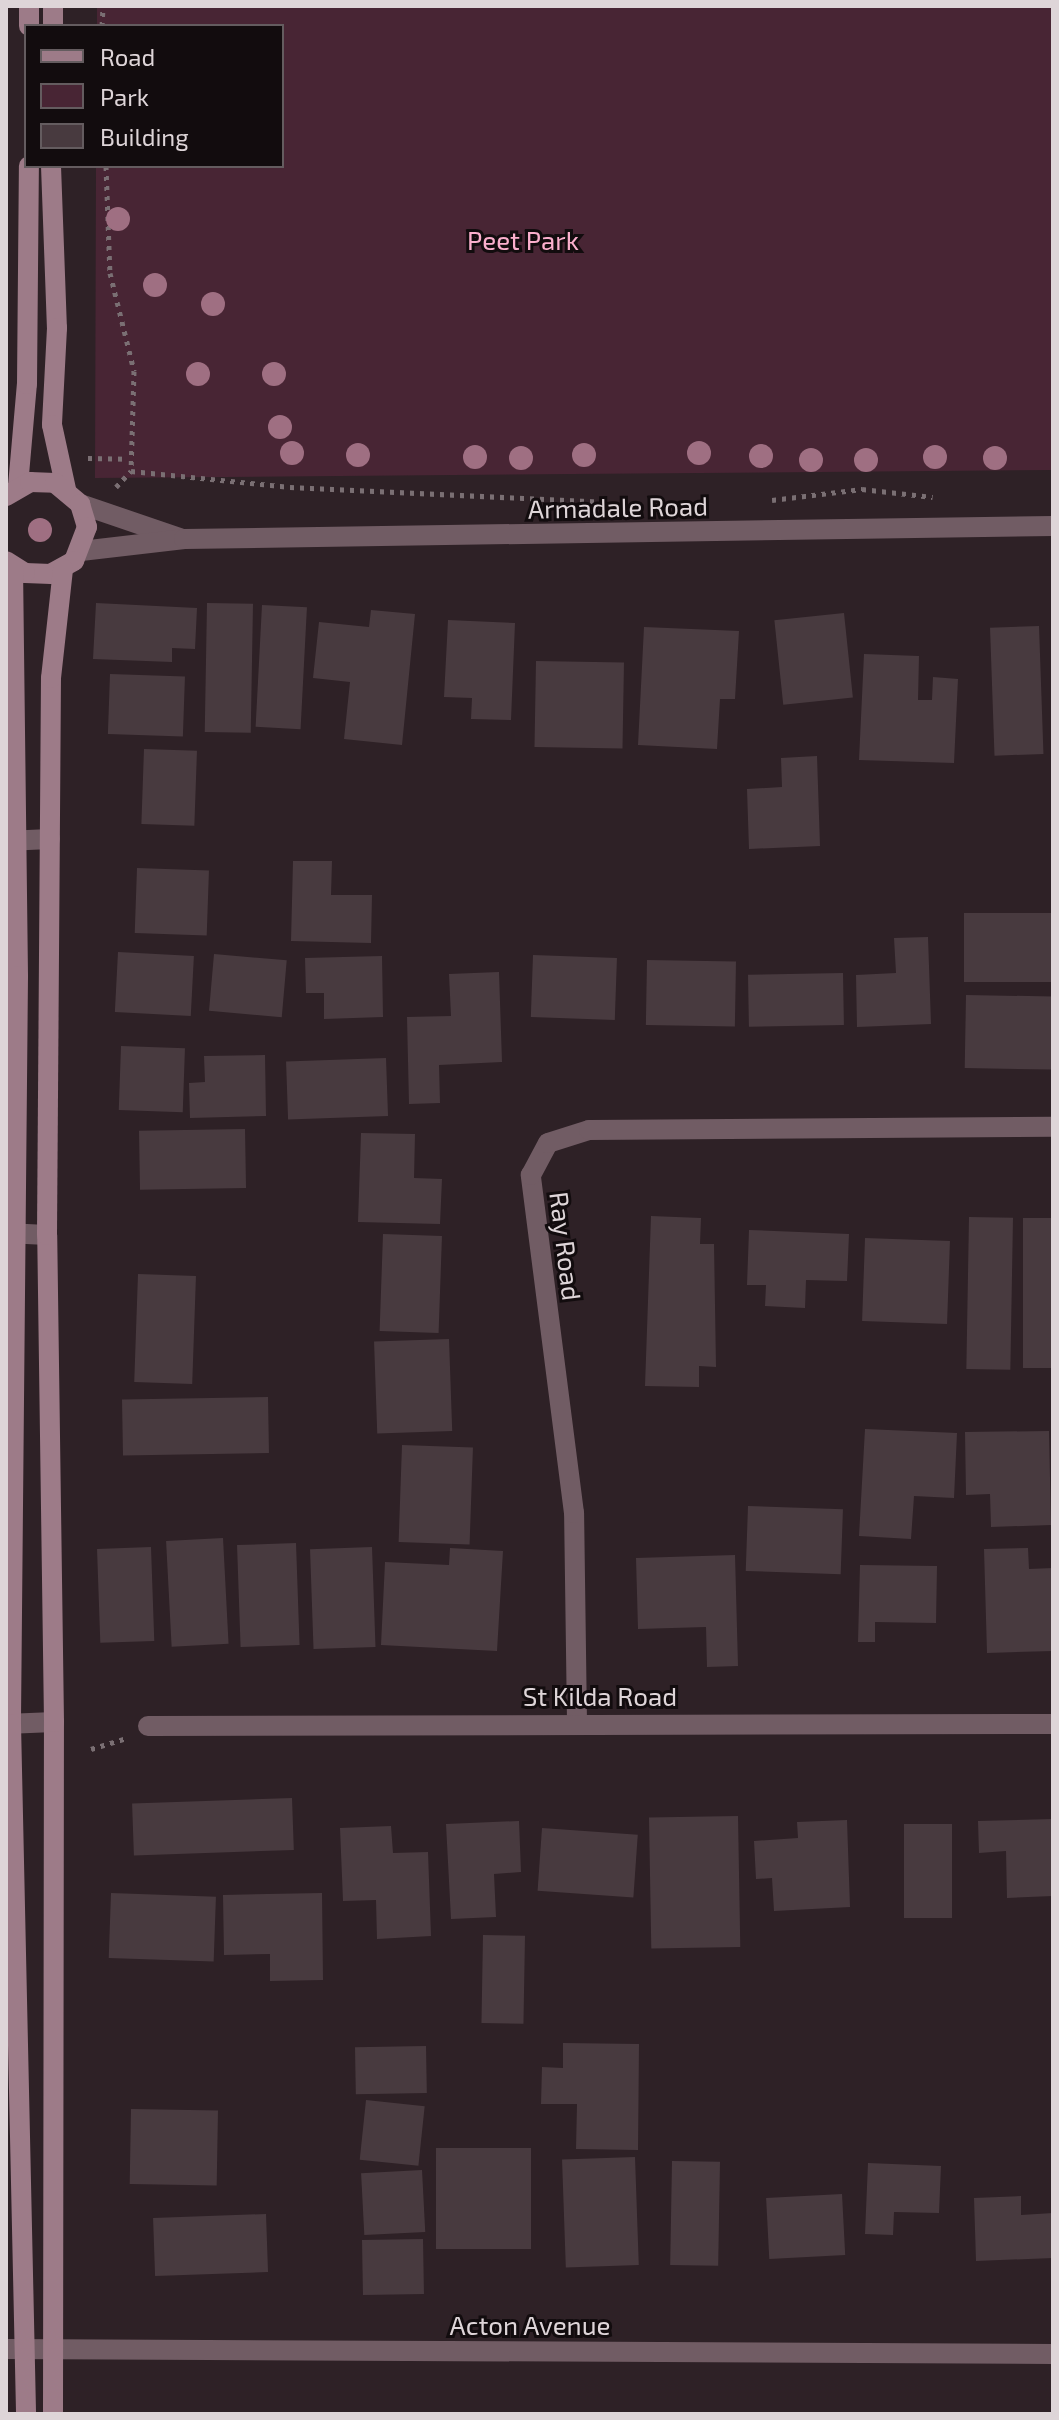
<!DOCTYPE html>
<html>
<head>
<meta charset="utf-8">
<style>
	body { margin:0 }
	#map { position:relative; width:1059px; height:2420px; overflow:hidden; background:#2e2126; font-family:"Exo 2",sans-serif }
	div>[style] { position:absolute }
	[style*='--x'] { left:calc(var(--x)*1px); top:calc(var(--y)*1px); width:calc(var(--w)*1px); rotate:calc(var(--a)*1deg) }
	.green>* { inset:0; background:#482534 }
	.building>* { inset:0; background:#483a3f; transform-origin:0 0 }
	.path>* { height:5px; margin-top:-2.5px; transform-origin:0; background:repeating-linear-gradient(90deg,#7a6f73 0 4px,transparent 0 10px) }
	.lane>* { height:20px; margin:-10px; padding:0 10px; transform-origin:10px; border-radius:10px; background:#715c64 }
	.street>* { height:20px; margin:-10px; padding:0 10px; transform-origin:10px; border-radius:10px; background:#715c64 }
	.secondary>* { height:20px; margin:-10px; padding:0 10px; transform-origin:10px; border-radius:10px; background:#9d7b88 }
	.trees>* { width:24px; height:24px; margin:-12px; border-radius:50%; background:#9f6f82 }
	span { translate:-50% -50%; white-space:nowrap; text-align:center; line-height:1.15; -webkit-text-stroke:6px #120c0e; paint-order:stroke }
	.park-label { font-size:26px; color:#fbafcd }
	.street-label { font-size:26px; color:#ded5d8 }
	.frame { position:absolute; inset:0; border:8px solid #ded5d8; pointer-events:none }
	.legend { position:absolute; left:24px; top:24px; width:260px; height:144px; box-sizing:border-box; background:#120c0e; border:2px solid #645c5f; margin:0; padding:10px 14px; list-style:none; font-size:24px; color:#ded5d8 }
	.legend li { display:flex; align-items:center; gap:16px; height:40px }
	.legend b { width:40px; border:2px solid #645c5f }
</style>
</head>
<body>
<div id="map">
	<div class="green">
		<div style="clip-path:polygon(97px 6px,1053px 6px,1053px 470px,95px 478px,96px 166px,282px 166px,282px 26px,97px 26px)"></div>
	</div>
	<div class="building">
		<div style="clip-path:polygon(96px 603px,197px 608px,195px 649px,172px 648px,172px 662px,93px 659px)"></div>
		<div style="left:207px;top:603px;width:46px;height:129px;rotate:1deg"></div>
		<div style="left:262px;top:605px;width:45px;height:122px;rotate:3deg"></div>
		<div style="clip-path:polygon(371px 610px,415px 614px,402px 745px,344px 739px,350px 682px,313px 678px,319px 622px,369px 627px)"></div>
		<div style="left:844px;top:613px;width:85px;height:70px;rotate:84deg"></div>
		<div style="clip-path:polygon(448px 620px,515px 623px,511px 720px,471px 719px,472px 698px,444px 697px)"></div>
		<div style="left:1039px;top:626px;width:128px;height:49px;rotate:88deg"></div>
		<div style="clip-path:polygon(644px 627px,739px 631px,735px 699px,720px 699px,717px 749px,638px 745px)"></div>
		<div style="clip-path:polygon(864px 654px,919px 656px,918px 700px,932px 700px,933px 677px,958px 679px,954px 763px,859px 760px)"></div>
		<div style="left:536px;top:661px;width:88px;height:86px;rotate:1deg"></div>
		<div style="left:110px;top:674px;width:75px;height:60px;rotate:2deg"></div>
		<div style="left:144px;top:749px;width:53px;height:75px;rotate:2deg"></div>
		<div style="clip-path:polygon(817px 756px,820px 846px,749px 849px,747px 789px,782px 787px,781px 758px)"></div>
		<div style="clip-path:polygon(293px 861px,332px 861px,331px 895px,372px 895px,371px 943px,291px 941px)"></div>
		<div style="left:137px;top:868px;width:72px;height:65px;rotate:2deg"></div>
		<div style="left:1053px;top:913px;width:69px;height:89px;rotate:90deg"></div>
		<div style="clip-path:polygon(928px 937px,931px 1024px,857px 1027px,856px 975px,896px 973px,894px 938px)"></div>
		<div style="left:118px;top:952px;width:76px;height:60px;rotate:3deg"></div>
		<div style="left:214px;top:954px;width:73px;height:57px;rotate:5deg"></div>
		<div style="left:533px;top:955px;width:84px;height:62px;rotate:2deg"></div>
		<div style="clip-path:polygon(382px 956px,383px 1017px,324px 1019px,324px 993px,306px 993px,305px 958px)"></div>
		<div style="left:647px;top:960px;width:89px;height:65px;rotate:1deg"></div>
		<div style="clip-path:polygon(499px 972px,502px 1062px,439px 1065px,440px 1103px,409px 1104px,407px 1017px,451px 1016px,449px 974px)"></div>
		<div style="left:843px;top:973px;width:52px;height:95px;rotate:89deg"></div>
		<div style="left:966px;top:995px;width:87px;height:73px;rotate:1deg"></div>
		<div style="left:121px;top:1046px;width:64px;height:64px;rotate:2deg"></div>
		<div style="clip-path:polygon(265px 1055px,266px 1116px,190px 1118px,189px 1083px,205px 1082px,204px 1056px)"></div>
		<div style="left:386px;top:1058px;width:58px;height:100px;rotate:88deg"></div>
		<div style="left:245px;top:1129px;width:59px;height:106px;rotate:89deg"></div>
		<div style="clip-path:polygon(361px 1133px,415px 1134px,414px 1178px,442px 1179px,440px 1224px,358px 1222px)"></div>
		<div style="clip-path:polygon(651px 1216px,701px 1218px,700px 1244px,714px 1244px,716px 1367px,699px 1366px,699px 1387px,645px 1386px)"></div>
		<div style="left:969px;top:1217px;width:44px;height:152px;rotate:1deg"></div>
		<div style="left:1023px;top:1218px;width:30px;height:150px"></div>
		<div style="clip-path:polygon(749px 1230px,849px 1234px,847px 1281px,806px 1280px,805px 1308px,765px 1306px,766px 1285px,747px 1285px)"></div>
		<div style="left:383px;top:1234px;width:59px;height:97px;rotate:2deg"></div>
		<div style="left:865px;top:1238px;width:85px;height:83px;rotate:2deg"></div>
		<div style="left:138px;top:1274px;width:58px;height:108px;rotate:2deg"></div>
		<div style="left:449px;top:1339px;width:92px;height:75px;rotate:88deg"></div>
		<div style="left:268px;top:1397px;width:56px;height:146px;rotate:89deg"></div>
		<div style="clip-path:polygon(865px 1429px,957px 1433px,954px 1498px,914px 1496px,911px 1539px,859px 1536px)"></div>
		<div style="clip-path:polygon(1049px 1431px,1051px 1525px,991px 1527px,990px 1494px,966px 1495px,965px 1432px)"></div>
		<div style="left:402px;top:1445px;width:71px;height:97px;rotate:2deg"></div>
		<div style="left:748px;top:1506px;width:95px;height:65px;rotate:2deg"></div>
		<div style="left:223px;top:1538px;width:106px;height:57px;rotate:87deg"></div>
		<div style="left:296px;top:1543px;width:102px;height:59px;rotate:88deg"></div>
		<div style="left:151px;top:1547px;width:94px;height:54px;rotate:88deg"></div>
		<div style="left:372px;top:1547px;width:100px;height:62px;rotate:88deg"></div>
		<div style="clip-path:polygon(450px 1548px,503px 1551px,497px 1651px,381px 1645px,385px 1562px,449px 1565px)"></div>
		<div style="clip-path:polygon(1028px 1548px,1029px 1569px,1053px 1568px,1053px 1651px,987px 1653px,984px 1549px)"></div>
		<div style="clip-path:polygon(735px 1555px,738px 1666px,707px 1667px,706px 1627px,638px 1629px,636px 1558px)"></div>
		<div style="clip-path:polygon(860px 1565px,937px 1566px,936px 1623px,875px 1622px,875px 1642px,858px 1642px)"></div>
		<div style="left:292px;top:1798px;width:52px;height:160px;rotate:88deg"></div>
		<div style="left:738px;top:1816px;width:131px;height:89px;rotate:89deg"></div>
		<div style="clip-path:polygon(1053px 1819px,1053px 1896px,1007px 1898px,1006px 1851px,979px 1853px,978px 1821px)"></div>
		<div style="clip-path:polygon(847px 1820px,850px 1907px,774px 1911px,772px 1878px,756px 1879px,754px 1841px,798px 1838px,797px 1822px)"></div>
		<div style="clip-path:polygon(519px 1821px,521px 1872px,494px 1874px,496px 1917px,451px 1919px,446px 1824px)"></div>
		<div style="left:904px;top:1824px;width:48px;height:94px"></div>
		<div style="clip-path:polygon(391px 1826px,393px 1853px,428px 1852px,431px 1936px,377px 1939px,376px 1900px,343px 1901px,340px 1828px)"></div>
		<div style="left:542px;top:1828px;width:96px;height:63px;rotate:4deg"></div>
		<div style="left:111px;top:1893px;width:105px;height:65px;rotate:2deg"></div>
		<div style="clip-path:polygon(322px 1893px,323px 1980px,270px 1981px,270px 1954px,224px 1955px,223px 1895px)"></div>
		<div style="left:483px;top:1935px;width:42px;height:88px;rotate:1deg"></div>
		<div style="clip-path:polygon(563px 2043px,639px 2044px,638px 2150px,576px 2149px,577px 2104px,541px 2104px,542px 2067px,563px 2068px)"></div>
		<div style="left:426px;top:2046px;width:47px;height:71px;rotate:89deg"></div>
		<div style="left:366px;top:2100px;width:59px;height:60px;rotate:6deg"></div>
		<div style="left:131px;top:2109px;width:87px;height:75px;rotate:1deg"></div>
		<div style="left:531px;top:2148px;width:101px;height:95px;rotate:90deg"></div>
		<div style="left:635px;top:2157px;width:108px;height:73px;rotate:88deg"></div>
		<div style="left:672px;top:2161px;width:48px;height:104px;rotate:1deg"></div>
		<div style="clip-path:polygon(868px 2163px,941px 2166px,939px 2213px,894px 2212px,893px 2235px,865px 2234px)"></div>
		<div style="left:422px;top:2170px;width:62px;height:61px;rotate:87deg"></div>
		<div style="left:842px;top:2194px;width:61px;height:76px;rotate:87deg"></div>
		<div style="clip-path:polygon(1021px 2196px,1021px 2215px,1053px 2213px,1053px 2258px,976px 2261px,974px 2198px)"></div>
		<div style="left:266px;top:2214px;width:58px;height:113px;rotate:88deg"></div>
		<div style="left:423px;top:2239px;width:55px;height:61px;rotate:89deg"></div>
	</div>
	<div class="path">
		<div style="--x:102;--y:26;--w:20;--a:-87"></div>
		<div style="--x:106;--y:166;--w:107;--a:87.9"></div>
		<div style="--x:110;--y:273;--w:101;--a:76.2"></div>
		<div style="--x:134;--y:371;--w:100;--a:91.7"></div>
		<div style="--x:131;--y:471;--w:160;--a:5.7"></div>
		<div style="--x:290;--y:487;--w:314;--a:2.7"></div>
		<div style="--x:88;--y:458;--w:39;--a:1"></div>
		<div style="--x:116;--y:487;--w:22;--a:-47"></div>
		<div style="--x:772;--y:500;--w:91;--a:-7"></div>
		<div style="--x:862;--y:489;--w:71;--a:6.4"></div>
		<div style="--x:91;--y:1749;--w:37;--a:-17"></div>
	</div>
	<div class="lane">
		<div style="--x:6;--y:841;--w:44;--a:-2.6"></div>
		<div style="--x:6;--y:1233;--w:41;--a:2.8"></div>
	</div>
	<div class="street">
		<div style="--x:80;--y:504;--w:106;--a:18.8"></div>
		<div style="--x:81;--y:551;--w:104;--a:-6.6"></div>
		<div style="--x:184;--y:539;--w:869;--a:-0.86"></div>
		<div style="--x:577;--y:1722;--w:209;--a:-90.8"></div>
		<div style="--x:574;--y:1513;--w:341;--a:-97.3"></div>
		<div style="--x:531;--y:1175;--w:36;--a:-62"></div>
		<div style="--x:548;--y:1143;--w:43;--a:-17.6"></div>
		<div style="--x:589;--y:1130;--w:464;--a:-0.4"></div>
		<div style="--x:6;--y:1724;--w:48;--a:-2.4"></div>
		<div style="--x:148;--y:1726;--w:905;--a:-0.13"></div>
		<div style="--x:6;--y:2349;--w:1047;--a:0.27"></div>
	</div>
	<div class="secondary">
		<div style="--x:29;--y:26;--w:20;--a:-90"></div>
		<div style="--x:53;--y:26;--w:20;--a:-90"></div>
		<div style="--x:51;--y:166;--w:162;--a:87.9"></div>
		<div style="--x:57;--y:328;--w:97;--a:93"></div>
		<div style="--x:52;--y:425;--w:66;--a:77.7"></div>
		<div style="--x:18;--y:486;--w:102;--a:-85"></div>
		<div style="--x:27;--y:384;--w:218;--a:-89.5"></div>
		<div style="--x:6;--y:496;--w:28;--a:-30"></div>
		<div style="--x:30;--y:482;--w:25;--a:2"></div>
		<div style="--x:55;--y:483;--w:33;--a:40"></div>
		<div style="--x:80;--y:504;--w:24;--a:73"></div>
		<div style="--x:87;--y:527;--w:36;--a:111"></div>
		<div style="--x:74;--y:561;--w:26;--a:151"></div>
		<div style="--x:51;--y:574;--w:26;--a:-178"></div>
		<div style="--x:25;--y:573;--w:22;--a:-148"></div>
		<div style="--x:13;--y:567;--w:409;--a:89.3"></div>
		<div style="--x:18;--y:976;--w:748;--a:90.54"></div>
		<div style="--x:11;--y:1724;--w:690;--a:88.75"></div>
		<div style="--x:53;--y:2414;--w:692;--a:-89.92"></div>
		<div style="--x:54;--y:1722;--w:487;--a:-90.8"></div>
		<div style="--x:47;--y:1235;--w:557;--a:-89.59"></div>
		<div style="--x:51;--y:678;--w:110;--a:-83.7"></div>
	</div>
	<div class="trees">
		<div style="left:118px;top:219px"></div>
		<div style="left:155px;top:285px"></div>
		<div style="left:213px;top:304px"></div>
		<div style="left:198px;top:374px"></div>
		<div style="left:274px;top:374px"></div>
		<div style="left:280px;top:427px"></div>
		<div style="left:292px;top:453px"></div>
		<div style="left:699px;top:453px"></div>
		<div style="left:358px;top:455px"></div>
		<div style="left:584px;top:455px"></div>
		<div style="left:761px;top:456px"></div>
		<div style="left:475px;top:457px"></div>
		<div style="left:935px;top:457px"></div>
		<div style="left:521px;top:458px"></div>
		<div style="left:995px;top:458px"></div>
		<div style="left:811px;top:460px"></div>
		<div style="left:866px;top:460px"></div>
		<div style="left:40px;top:530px"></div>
	</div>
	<div class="park-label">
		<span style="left:523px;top:240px">Peet Park</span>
	</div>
	<div class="street-label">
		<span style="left:618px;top:507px;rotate:-1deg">Armadale Road</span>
		<span style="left:566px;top:1246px;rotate:83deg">Ray Road</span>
		<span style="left:600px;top:1696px">St Kilda Road</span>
		<span style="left:530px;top:2325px">Acton Avenue</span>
	</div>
	<div class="frame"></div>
	<ul class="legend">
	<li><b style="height:10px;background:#9d7b88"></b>Road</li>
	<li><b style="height:22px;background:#482534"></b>Park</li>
	<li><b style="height:22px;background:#483a3f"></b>Building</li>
	</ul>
</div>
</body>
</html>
